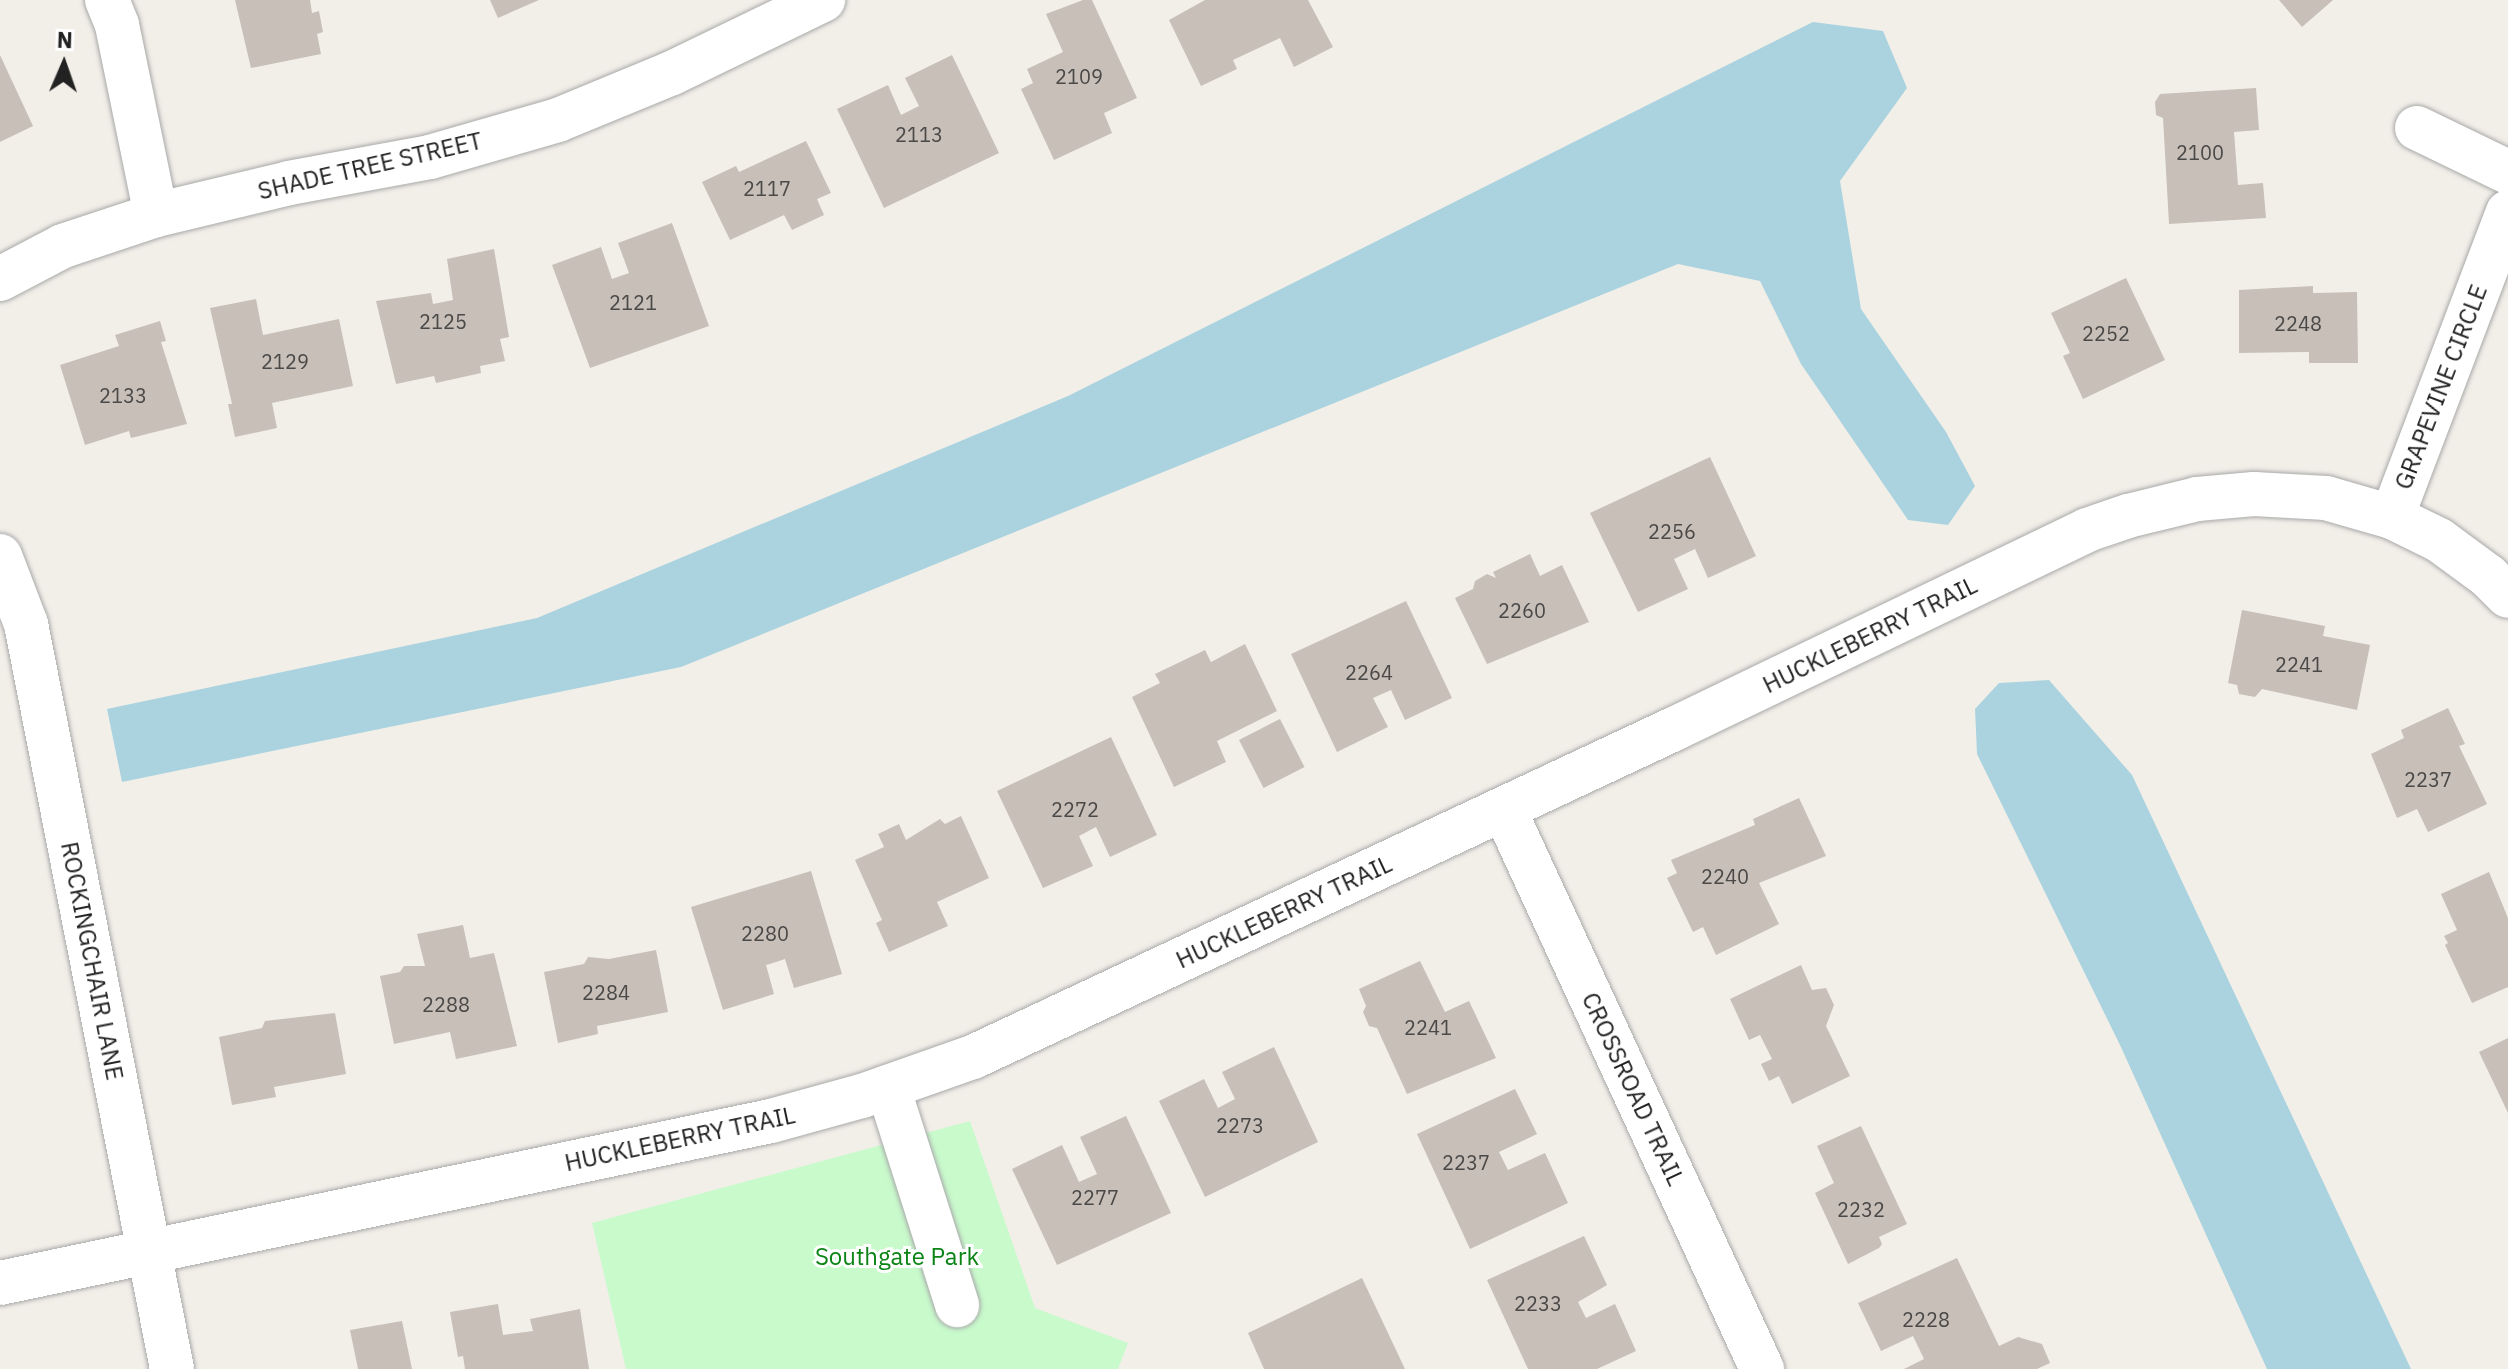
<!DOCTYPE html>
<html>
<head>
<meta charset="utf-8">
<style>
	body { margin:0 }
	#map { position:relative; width:2508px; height:1369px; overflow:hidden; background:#f2efe9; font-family:"IBM Plex Sans",sans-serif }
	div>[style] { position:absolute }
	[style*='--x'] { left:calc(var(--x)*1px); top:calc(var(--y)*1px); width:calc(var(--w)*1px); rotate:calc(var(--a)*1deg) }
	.park>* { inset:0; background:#c8facc }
	.water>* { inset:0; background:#aad3df }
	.building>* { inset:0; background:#c7bfb8; transform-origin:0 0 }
	.roads { filter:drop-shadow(0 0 2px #a9a9a9) drop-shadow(0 0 2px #a9a9a9) }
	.minor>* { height:44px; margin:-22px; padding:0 22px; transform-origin:22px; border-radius:22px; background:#fff }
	span { translate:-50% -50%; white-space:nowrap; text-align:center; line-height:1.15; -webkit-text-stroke:6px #fff; paint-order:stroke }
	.number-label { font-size:20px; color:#4b4948 }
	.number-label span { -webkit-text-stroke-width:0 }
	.street-label { font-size:24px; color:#222 }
	.park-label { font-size:24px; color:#0c8416 }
	.north { position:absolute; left:24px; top:24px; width:80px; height:80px; -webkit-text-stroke:6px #fff; paint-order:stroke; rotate:2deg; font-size:22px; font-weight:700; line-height:32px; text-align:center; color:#222 }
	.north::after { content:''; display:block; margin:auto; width:28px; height:36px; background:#222; clip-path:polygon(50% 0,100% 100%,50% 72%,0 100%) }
</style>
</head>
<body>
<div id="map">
	<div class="park">
		<div style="clip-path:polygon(970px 1121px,1035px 1308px,1128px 1343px,1118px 1369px,626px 1369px,592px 1223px)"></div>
	</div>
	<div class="water">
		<div style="clip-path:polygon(1813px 22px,1883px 31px,1907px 88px,1840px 181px,1861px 309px,1946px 432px,1975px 486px,1948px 525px,1908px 520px,1801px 364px,1760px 281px,1678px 264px,681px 667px,122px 782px,107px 709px,537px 618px,1068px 396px)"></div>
		<div style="clip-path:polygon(2049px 680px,2132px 775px,2411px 1369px,2267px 1369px,2120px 1045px,1977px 754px,1975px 709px,1999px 683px)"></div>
	</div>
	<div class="building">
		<div style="clip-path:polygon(235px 0,310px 0,312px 13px,319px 11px,323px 32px,317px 34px,321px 54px,251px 68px)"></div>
		<div style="clip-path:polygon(490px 0,539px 0,498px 18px)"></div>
		<div style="clip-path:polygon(1083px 0,1092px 0,1137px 98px,1104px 113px,1112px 133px,1054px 160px,1021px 89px,1033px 83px,1027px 69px,1063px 52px,1046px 14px)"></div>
		<div style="clip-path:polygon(1205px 0,1308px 0,1333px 47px,1294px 67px,1280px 38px,1233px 60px,1237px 69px,1201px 86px,1169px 20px)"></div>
		<div style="clip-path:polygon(2279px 0,2333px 0,2302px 27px)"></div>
		<div style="clip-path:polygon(0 55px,33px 126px,0 142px)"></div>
		<div style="clip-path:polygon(952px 55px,999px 153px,884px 208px,837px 109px,888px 85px,901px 115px,919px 106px,905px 78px)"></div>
		<div style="clip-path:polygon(2256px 88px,2259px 130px,2234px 132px,2238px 185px,2263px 183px,2266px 218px,2169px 224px,2163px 118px,2156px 115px,2155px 102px,2160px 94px)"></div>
		<div style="clip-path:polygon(806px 141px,831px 193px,817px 199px,824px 215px,792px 230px,784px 215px,730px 240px,702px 182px,736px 166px,739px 172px)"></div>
		<div style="clip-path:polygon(672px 223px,709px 326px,590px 368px,552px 265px,601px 247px,612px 279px,629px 273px,618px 243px)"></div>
		<div style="clip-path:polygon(494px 249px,509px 337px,500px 339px,505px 361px,480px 366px,481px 373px,436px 383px,434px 376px,396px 384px,376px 301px,431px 293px,433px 304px,453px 300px,447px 259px)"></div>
		<div style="clip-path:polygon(2126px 278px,2165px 360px,2083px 399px,2063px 356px,2070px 353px,2051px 313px)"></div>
		<div style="clip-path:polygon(2313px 286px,2313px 293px,2357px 292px,2358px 363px,2309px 363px,2309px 352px,2239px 353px,2239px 290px)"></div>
		<div style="clip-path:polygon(256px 299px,263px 335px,339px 319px,353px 386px,272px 403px,277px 428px,235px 437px,228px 404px,232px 404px,210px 308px)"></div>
		<div style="clip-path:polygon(160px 321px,166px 341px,161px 342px,187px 424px,131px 438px,129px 431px,85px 445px,60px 365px,119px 346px,115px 335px)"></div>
		<div style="clip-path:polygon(1710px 457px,1756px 556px,1708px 578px,1695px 549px,1674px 559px,1688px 589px,1638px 612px,1590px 513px)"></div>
		<div style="clip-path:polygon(1530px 554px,1540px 576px,1562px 565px,1589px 622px,1487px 664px,1455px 598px,1473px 589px,1475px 581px,1487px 574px,1496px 578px,1493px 572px)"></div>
		<div style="clip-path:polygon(1406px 601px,1452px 698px,1405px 720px,1391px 690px,1373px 698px,1388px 727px,1337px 752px,1291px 654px)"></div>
		<div style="clip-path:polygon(2242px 610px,2325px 626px,2323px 636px,2370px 645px,2357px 710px,2262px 689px,2255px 697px,2239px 694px,2237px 685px,2228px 683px)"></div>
		<div style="clip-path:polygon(1245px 644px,1277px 711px,1217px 741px,1226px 762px,1174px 787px,1132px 697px,1160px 683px,1155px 674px,1205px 650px,1211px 662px)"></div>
		<div style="clip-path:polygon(2448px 708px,2465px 744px,2459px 746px,2487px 804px,2428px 832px,2417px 809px,2397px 818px,2371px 754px,2404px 738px,2401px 730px)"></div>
		<div style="left:1280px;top:719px;width:54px;height:46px;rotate:63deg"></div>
		<div style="clip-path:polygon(1111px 737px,1157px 835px,1110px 857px,1096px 827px,1079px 836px,1093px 866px,1043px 888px,997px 791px)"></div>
		<div style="clip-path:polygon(1799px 798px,1826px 856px,1759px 883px,1779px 924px,1716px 955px,1703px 927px,1693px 932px,1667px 878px,1677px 873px,1671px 860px,1755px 825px,1753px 819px)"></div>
		<div style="clip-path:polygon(961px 816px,989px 878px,937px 902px,948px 926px,889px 952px,876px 923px,882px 920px,855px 860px,884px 847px,878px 834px,899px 824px,906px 840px,940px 819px,945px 824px)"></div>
		<div style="clip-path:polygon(811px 871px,842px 974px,794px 988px,785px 959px,770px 964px,766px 965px,774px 994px,723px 1010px,691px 907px)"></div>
		<div style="clip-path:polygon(2489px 872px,2508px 918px,2508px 987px,2472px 1003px,2445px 945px,2448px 943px,2444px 936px,2457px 930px,2441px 894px)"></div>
		<div style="clip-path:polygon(463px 925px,470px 958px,494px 953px,517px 1046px,456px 1059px,450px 1032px,394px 1044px,380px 976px,400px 972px,404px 966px,425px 966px,417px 934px)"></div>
		<div style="clip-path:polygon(656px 950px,668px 1012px,597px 1026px,598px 1034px,558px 1043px,544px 972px,584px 964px,588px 957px,609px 959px)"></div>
		<div style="clip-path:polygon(1420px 961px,1445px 1012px,1469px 1001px,1496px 1058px,1407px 1094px,1377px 1028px,1369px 1026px,1363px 1012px,1366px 1006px,1359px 989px)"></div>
		<div style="clip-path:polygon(1801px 965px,1812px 990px,1826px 988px,1834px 1005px,1826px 1026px,1850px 1076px,1792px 1104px,1779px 1076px,1769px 1081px,1761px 1064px,1772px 1059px,1760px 1035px,1749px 1040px,1730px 999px)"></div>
		<div style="clip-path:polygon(335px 1013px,346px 1074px,274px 1087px,276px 1097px,232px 1105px,219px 1037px,262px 1028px,265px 1021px)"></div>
		<div style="clip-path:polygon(2508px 1038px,2508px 1113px,2479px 1052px)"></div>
		<div style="clip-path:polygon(1274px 1047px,1318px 1142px,1205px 1197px,1159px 1101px,1204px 1079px,1218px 1108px,1235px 1099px,1222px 1072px)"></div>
		<div style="clip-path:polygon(1515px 1089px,1537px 1134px,1499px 1152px,1508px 1170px,1545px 1153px,1568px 1203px,1470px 1249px,1417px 1134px)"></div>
		<div style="clip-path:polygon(1126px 1116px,1171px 1213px,1057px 1265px,1012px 1169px,1062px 1145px,1079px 1182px,1097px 1174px,1080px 1137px)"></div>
		<div style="clip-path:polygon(1861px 1126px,1907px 1224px,1879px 1237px,1882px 1244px,1879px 1248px,1848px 1264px,1815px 1193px,1834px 1183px,1817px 1146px)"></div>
		<div style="clip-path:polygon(1584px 1236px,1607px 1285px,1578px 1302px,1586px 1318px,1615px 1304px,1636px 1351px,1597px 1369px,1528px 1369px,1487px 1280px)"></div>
		<div style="clip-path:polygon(1957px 1258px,1999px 1346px,2018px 1337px,2042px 1344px,2050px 1363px,2037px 1369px,1904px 1369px,1924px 1359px,1913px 1336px,1881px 1351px,1858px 1303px)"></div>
		<div style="clip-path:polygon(1362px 1278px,1405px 1369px,1264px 1369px,1248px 1333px)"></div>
		<div style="clip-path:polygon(498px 1304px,503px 1335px,533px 1331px,530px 1319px,580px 1309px,589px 1369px,465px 1369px,463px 1356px,458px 1357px,450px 1312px)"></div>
		<div style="clip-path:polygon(402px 1321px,412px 1369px,358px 1369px,350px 1330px)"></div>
	</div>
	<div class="roads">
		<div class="minor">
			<div style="--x:107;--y:0;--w:27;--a:68"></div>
			<div style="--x:117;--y:25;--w:194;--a:78.4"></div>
			<div style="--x:2417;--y:128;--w:101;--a:25.8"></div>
			<div style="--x:0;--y:279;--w:71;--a:-27.6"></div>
			<div style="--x:63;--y:246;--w:98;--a:-18.4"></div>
			<div style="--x:156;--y:215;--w:137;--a:-13.5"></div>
			<div style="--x:289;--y:183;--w:143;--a:-10.4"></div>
			<div style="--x:430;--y:157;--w:133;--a:-16.1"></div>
			<div style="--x:558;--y:120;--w:123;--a:-22.4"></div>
			<div style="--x:672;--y:73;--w:168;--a:-25.8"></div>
			<div style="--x:2392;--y:517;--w:326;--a:-69.2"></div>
			<div style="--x:0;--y:556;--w:73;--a:69.1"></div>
			<div style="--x:26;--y:624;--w:759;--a:78.91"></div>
			<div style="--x:1504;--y:809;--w:617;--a:65.26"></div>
			<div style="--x:888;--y:1087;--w:229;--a:72.4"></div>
			<div style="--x:0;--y:1283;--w:788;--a:-11.87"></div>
			<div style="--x:771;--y:1121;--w:94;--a:-15.4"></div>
			<div style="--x:862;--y:1096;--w:118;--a:-19.4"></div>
			<div style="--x:973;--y:1057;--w:774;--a:-25.08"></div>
			<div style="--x:1674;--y:729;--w:458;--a:-25.7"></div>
			<div style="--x:2087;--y:530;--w:43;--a:-18.9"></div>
			<div style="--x:2128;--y:516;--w:71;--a:-13.8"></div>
			<div style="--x:2197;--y:499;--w:57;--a:-5"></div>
			<div style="--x:2254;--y:494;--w:72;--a:3.2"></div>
			<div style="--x:2326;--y:498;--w:69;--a:16.1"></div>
			<div style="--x:2392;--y:517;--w:52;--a:26.1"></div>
			<div style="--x:2439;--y:540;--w:61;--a:36.3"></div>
			<div style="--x:2488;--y:576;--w:28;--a:45"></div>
		</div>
	</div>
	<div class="number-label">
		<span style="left:1079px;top:76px">2109</span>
		<span style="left:919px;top:134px">2113</span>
		<span style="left:2200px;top:152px">2100</span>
		<span style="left:767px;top:188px">2117</span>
		<span style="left:633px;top:302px">2121</span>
		<span style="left:443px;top:321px">2125</span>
		<span style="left:2298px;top:323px">2248</span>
		<span style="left:2106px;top:333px">2252</span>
		<span style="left:285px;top:361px">2129</span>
		<span style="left:123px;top:395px">2133</span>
		<span style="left:1672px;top:531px">2256</span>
		<span style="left:1522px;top:610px">2260</span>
		<span style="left:2299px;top:664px">2241</span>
		<span style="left:1369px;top:672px">2264</span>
		<span style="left:2428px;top:779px">2237</span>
		<span style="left:1075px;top:809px">2272</span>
		<span style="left:1725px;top:876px">2240</span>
		<span style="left:765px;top:933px">2280</span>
		<span style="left:606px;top:992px">2284</span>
		<span style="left:446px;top:1004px">2288</span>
		<span style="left:1428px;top:1027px">2241</span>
		<span style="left:1240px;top:1125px">2273</span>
		<span style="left:1466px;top:1162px">2237</span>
		<span style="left:1095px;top:1197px">2277</span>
		<span style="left:1861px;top:1209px">2232</span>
		<span style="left:1538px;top:1303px">2233</span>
		<span style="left:1926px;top:1319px">2228</span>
	</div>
	<div class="street-label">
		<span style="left:370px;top:166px;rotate:-13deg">SHADE TREE STREET</span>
		<span style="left:2441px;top:387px;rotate:-69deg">GRAPEVINE CIRCLE</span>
		<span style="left:1870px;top:635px;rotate:-26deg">HUCKLEBERRY TRAIL</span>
		<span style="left:1284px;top:912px;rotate:-25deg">HUCKLEBERRY TRAIL</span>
		<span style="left:92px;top:961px;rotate:79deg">ROCKINGCHAIR LANE</span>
		<span style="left:1633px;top:1089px;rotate:65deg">CROSSROAD TRAIL</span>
		<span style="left:680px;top:1139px;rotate:-12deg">HUCKLEBERRY TRAIL</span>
	</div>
	<div class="park-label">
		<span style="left:897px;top:1257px">Southgate Park</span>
	</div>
	<div class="north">N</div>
</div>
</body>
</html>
